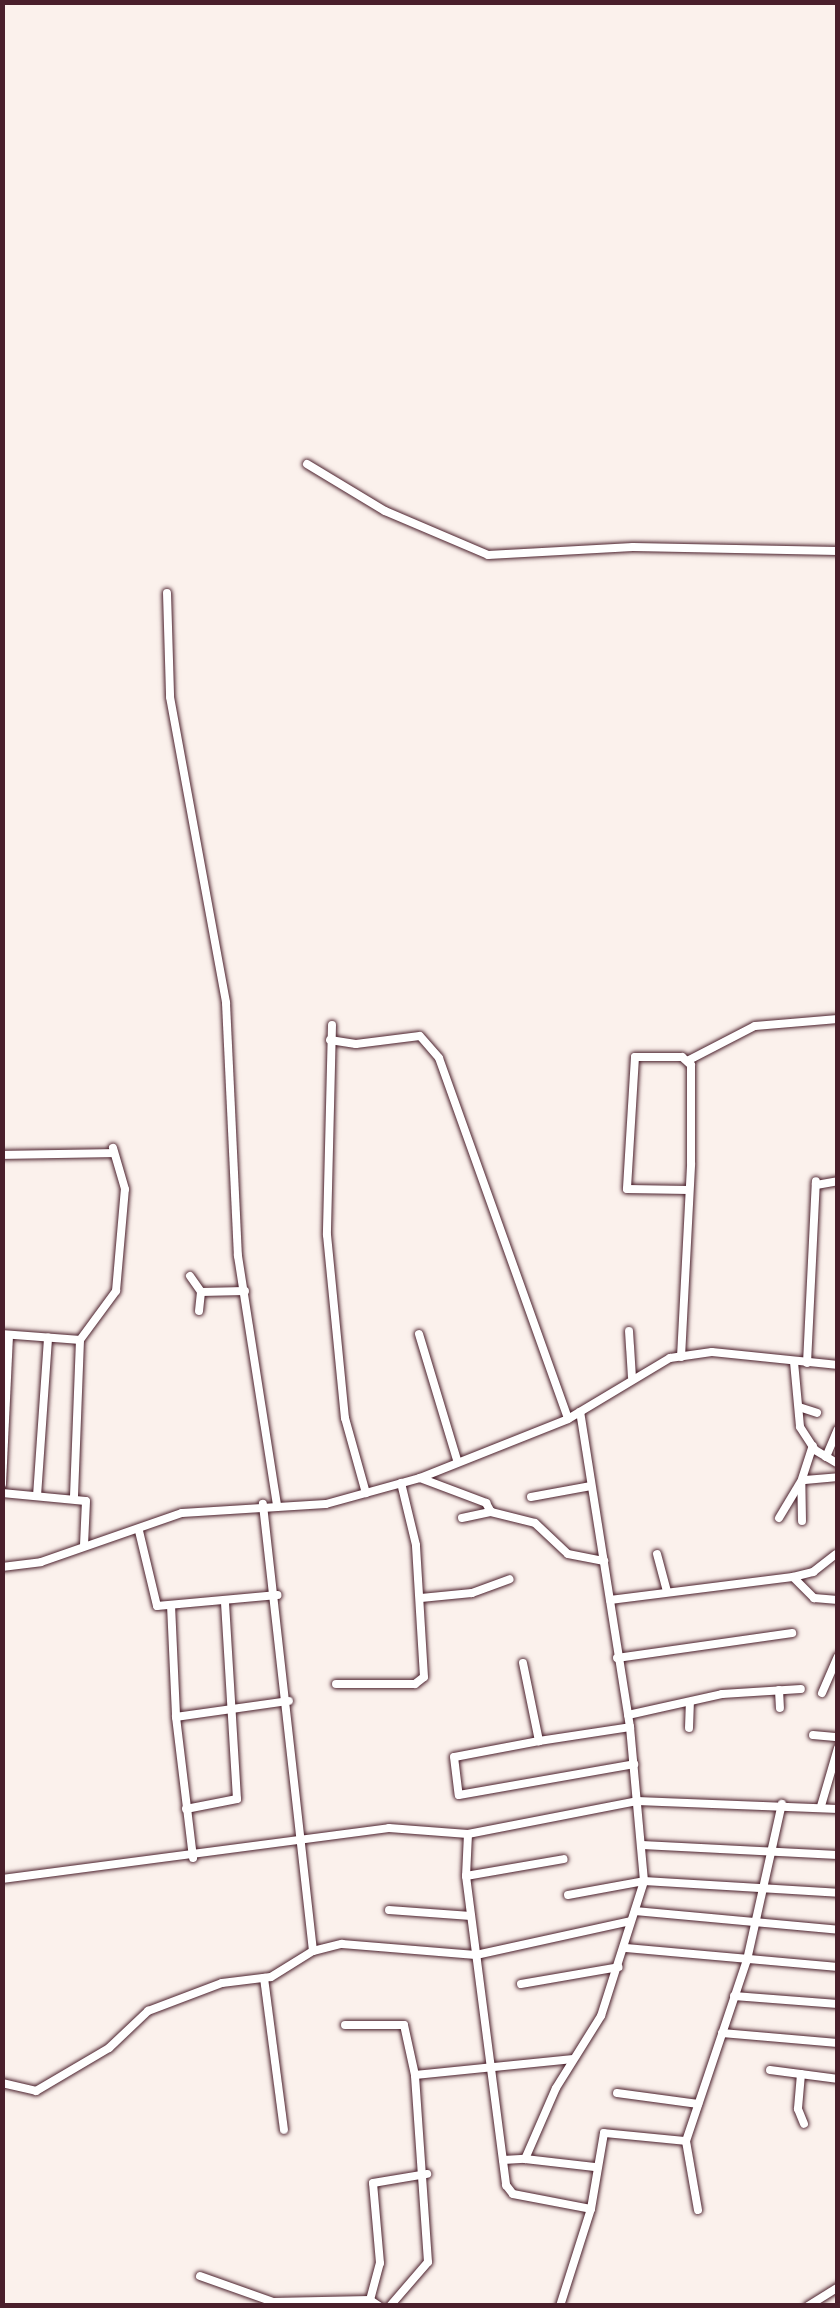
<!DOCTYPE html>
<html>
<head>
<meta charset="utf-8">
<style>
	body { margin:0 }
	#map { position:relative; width:840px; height:2308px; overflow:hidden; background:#fbf1ec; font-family:"Comic Neue",sans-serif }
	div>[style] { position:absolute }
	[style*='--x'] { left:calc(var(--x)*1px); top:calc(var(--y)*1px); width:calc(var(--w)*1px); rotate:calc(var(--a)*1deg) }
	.roads { filter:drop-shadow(0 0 2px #4a1f2b) drop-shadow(0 0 2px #4a1f2b) }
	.minor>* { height:8px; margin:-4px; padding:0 4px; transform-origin:4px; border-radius:4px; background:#fff }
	span { translate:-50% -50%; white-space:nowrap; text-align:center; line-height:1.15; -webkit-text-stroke:8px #fff; paint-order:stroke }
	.frame { position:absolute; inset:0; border:5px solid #4a1f2b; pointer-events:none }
</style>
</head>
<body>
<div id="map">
	<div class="roads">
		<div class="minor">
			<div style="--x:307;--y:464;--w:91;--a:31.1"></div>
			<div style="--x:385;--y:511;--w:112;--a:23.1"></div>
			<div style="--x:488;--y:555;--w:145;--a:-3.2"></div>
			<div style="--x:633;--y:547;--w:205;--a:1.1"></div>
			<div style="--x:167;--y:593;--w:104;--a:88.3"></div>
			<div style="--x:170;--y:697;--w:311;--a:79.6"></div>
			<div style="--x:226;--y:1003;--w:253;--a:87.3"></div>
			<div style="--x:238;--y:1256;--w:252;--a:81.1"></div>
			<div style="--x:332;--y:1025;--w:210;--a:91.4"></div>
			<div style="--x:327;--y:1235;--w:184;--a:84.4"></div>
			<div style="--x:345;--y:1418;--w:78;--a:74.4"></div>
			<div style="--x:330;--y:1040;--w:26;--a:9"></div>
			<div style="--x:356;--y:1044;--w:64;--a:-7.1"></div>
			<div style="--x:420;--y:1036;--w:29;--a:49"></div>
			<div style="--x:439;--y:1058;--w:383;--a:70.3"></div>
			<div style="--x:689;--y:1060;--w:74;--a:-27.3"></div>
			<div style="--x:755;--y:1026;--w:83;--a:-4.8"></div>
			<div style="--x:2;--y:1155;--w:112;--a:-1"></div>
			<div style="--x:816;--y:1185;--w:22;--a:-10"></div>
			<div style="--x:190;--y:1276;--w:19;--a:55"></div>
			<div style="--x:201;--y:1292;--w:44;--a:-1.3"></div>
			<div style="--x:199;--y:1311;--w:19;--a:-84"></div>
			<div style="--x:629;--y:1331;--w:46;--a:86.3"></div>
			<div style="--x:2;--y:1334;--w:78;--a:4.4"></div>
			<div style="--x:80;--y:1340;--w:157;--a:92.2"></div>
			<div style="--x:419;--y:1334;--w:132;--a:73.2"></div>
			<div style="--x:80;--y:1340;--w:61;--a:-53.7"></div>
			<div style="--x:116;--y:1291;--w:102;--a:-85"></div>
			<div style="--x:125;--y:1189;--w:43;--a:-106.3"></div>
			<div style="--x:681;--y:1357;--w:194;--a:-87"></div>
			<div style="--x:691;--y:1163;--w:98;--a:-90"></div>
			<div style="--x:691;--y:1065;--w:12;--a:-138"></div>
			<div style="--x:682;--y:1057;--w:47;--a:180"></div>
			<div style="--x:635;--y:1057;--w:132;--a:93.5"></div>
			<div style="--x:627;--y:1189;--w:62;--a:0.9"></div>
			<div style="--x:794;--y:1362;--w:65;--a:84.7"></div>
			<div style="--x:800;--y:1427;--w:27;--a:57"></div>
			<div style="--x:815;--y:1450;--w:27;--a:31"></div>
			<div style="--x:807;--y:1363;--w:182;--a:-87.2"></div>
			<div style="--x:799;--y:1407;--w:19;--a:18"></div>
			<div style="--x:826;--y:1457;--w:30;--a:-67"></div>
			<div style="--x:420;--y:1478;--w:71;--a:20.7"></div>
			<div style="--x:486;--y:1503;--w:10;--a:61"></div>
			<div style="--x:491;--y:1512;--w:45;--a:14"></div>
			<div style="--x:535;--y:1523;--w:45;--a:43.2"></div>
			<div style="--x:568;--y:1554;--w:37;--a:11"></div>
			<div style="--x:805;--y:1480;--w:33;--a:-5"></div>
			<div style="--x:2;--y:1484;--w:149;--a:-87.3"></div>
			<div style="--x:2;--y:1493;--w:84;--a:5.4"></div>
			<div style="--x:86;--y:1501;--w:44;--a:92.6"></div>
			<div style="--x:37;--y:1496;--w:159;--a:-86"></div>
			<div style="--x:531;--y:1497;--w:61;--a:-10.4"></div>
			<div style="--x:462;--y:1518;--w:30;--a:-12"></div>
			<div style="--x:779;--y:1518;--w:41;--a:-59"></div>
			<div style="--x:802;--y:1521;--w:39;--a:-91"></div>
			<div style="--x:801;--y:1482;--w:38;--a:-72"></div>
			<div style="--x:139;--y:1531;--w:77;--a:76.5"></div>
			<div style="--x:157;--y:1606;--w:121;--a:-5.2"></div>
			<div style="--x:657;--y:1554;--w:39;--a:75"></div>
			<div style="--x:2;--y:1567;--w:39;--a:-7"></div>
			<div style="--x:41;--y:1562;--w:149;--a:-19.2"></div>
			<div style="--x:182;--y:1513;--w:144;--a:-3.6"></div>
			<div style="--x:326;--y:1504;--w:98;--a:-15.5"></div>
			<div style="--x:420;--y:1478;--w:159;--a:-21.7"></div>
			<div style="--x:568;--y:1419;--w:119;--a:-30.9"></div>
			<div style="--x:670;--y:1358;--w:42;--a:-8.1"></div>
			<div style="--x:712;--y:1352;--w:127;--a:5.9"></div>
			<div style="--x:793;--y:1577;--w:30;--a:45"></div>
			<div style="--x:814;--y:1598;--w:24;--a:5"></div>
			<div style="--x:421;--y:1598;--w:51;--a:-5.6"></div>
			<div style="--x:472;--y:1593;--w:40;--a:-20.2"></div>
			<div style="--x:610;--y:1600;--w:184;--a:-7.2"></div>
			<div style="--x:793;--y:1577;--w:21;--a:-14"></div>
			<div style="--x:813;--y:1572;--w:29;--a:-38"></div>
			<div style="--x:171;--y:1605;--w:112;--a:87.4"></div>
			<div style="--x:176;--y:1717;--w:142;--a:83.1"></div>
			<div style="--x:617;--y:1658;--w:177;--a:-8.1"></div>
			<div style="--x:523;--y:1663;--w:80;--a:78.4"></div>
			<div style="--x:539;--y:1741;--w:92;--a:-8.7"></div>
			<div style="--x:336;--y:1684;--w:79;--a:0"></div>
			<div style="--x:415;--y:1684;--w:11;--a:-38"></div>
			<div style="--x:424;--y:1677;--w:132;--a:-93.5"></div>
			<div style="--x:416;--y:1545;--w:64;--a:-103.6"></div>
			<div style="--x:779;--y:1690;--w:18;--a:87"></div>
			<div style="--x:822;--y:1693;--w:40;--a:-66.6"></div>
			<div style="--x:628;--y:1715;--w:96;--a:-12.6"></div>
			<div style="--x:722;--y:1694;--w:79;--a:-3.6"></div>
			<div style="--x:176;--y:1717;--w:114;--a:-8.1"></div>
			<div style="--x:689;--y:1728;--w:26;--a:-88"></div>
			<div style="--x:813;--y:1735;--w:25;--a:5"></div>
			<div style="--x:539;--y:1741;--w:86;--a:169.3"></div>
			<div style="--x:454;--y:1757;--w:38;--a:83"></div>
			<div style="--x:459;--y:1795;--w:178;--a:-10"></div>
			<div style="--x:821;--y:1806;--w:60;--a:-73.7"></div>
			<div style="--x:186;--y:1809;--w:52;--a:-11.1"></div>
			<div style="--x:237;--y:1799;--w:198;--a:-93.5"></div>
			<div style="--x:468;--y:1834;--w:42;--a:92.7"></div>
			<div style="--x:466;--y:1876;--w:312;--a:82.6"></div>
			<div style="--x:506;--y:2185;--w:11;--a:52"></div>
			<div style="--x:513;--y:2194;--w:79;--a:10.9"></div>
			<div style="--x:642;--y:1845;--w:196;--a:2.9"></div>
			<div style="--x:466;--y:1876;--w:99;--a:-9.8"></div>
			<div style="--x:2;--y:1879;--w:390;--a:-7.5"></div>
			<div style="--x:389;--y:1828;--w:79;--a:4.3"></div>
			<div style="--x:468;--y:1834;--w:172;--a:-11"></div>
			<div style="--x:637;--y:1801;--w:201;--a:2.3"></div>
			<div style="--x:568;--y:1895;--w:77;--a:-10.4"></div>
			<div style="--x:644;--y:1881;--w:194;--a:3.5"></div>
			<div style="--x:389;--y:1910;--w:82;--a:4.2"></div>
			<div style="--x:635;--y:1911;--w:204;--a:5.3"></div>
			<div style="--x:626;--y:1948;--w:213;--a:5.1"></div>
			<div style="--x:313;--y:1951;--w:30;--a:-14"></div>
			<div style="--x:342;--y:1944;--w:134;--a:4.7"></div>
			<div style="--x:476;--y:1955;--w:158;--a:-12.4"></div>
			<div style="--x:264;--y:1978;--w:153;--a:82.5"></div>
			<div style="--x:521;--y:1984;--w:99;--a:-9.8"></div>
			<div style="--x:734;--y:1996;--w:104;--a:4.4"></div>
			<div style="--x:345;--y:2025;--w:59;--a:0"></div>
			<div style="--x:404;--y:2025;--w:51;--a:77.6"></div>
			<div style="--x:415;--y:2075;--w:159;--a:-5.8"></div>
			<div style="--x:722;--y:2033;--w:116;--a:4.9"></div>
			<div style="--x:770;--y:2070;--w:69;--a:7.5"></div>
			<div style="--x:801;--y:2074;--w:35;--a:95"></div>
			<div style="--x:798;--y:2109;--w:16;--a:68"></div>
			<div style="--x:2;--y:2083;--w:35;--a:13"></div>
			<div style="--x:36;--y:2091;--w:85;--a:-30.5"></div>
			<div style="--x:109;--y:2048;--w:54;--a:-43.5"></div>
			<div style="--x:148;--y:2011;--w:79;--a:-20.7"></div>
			<div style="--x:222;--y:1983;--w:49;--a:-7"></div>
			<div style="--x:271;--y:1977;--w:49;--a:-31.8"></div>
			<div style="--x:313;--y:1951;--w:450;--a:-96.4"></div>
			<div style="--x:617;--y:2093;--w:82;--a:7.7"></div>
			<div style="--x:525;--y:2159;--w:70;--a:6.5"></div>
			<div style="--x:503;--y:2160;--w:22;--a:-3"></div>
			<div style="--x:525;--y:2159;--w:77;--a:-66.4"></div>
			<div style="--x:556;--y:2088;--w:85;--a:-58"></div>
			<div style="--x:601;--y:2016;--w:142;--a:-72.3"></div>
			<div style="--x:644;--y:1881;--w:155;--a:-95.2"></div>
			<div style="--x:630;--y:1727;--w:319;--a:-99"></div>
			<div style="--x:698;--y:2210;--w:70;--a:-99.9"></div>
			<div style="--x:686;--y:2141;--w:191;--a:-71.4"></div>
			<div style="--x:747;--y:1960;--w:160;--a:-77.4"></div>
			<div style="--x:200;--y:2276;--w:77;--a:19.6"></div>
			<div style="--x:273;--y:2302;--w:97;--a:-1.2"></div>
			<div style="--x:370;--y:2300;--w:11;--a:34"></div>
			<div style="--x:370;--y:2300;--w:38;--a:-75"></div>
			<div style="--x:380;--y:2263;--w:80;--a:-95"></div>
			<div style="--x:373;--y:2183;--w:55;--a:-9.5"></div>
			<div style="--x:390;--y:2306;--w:58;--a:-49.2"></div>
			<div style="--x:428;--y:2262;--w:187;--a:-94"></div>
			<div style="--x:560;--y:2306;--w:102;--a:-72.3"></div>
			<div style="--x:591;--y:2209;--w:77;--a:-80.3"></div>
			<div style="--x:604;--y:2133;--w:82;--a:5.6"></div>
			<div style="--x:808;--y:2306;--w:36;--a:-32"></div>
		</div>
	</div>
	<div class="frame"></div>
</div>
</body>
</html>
